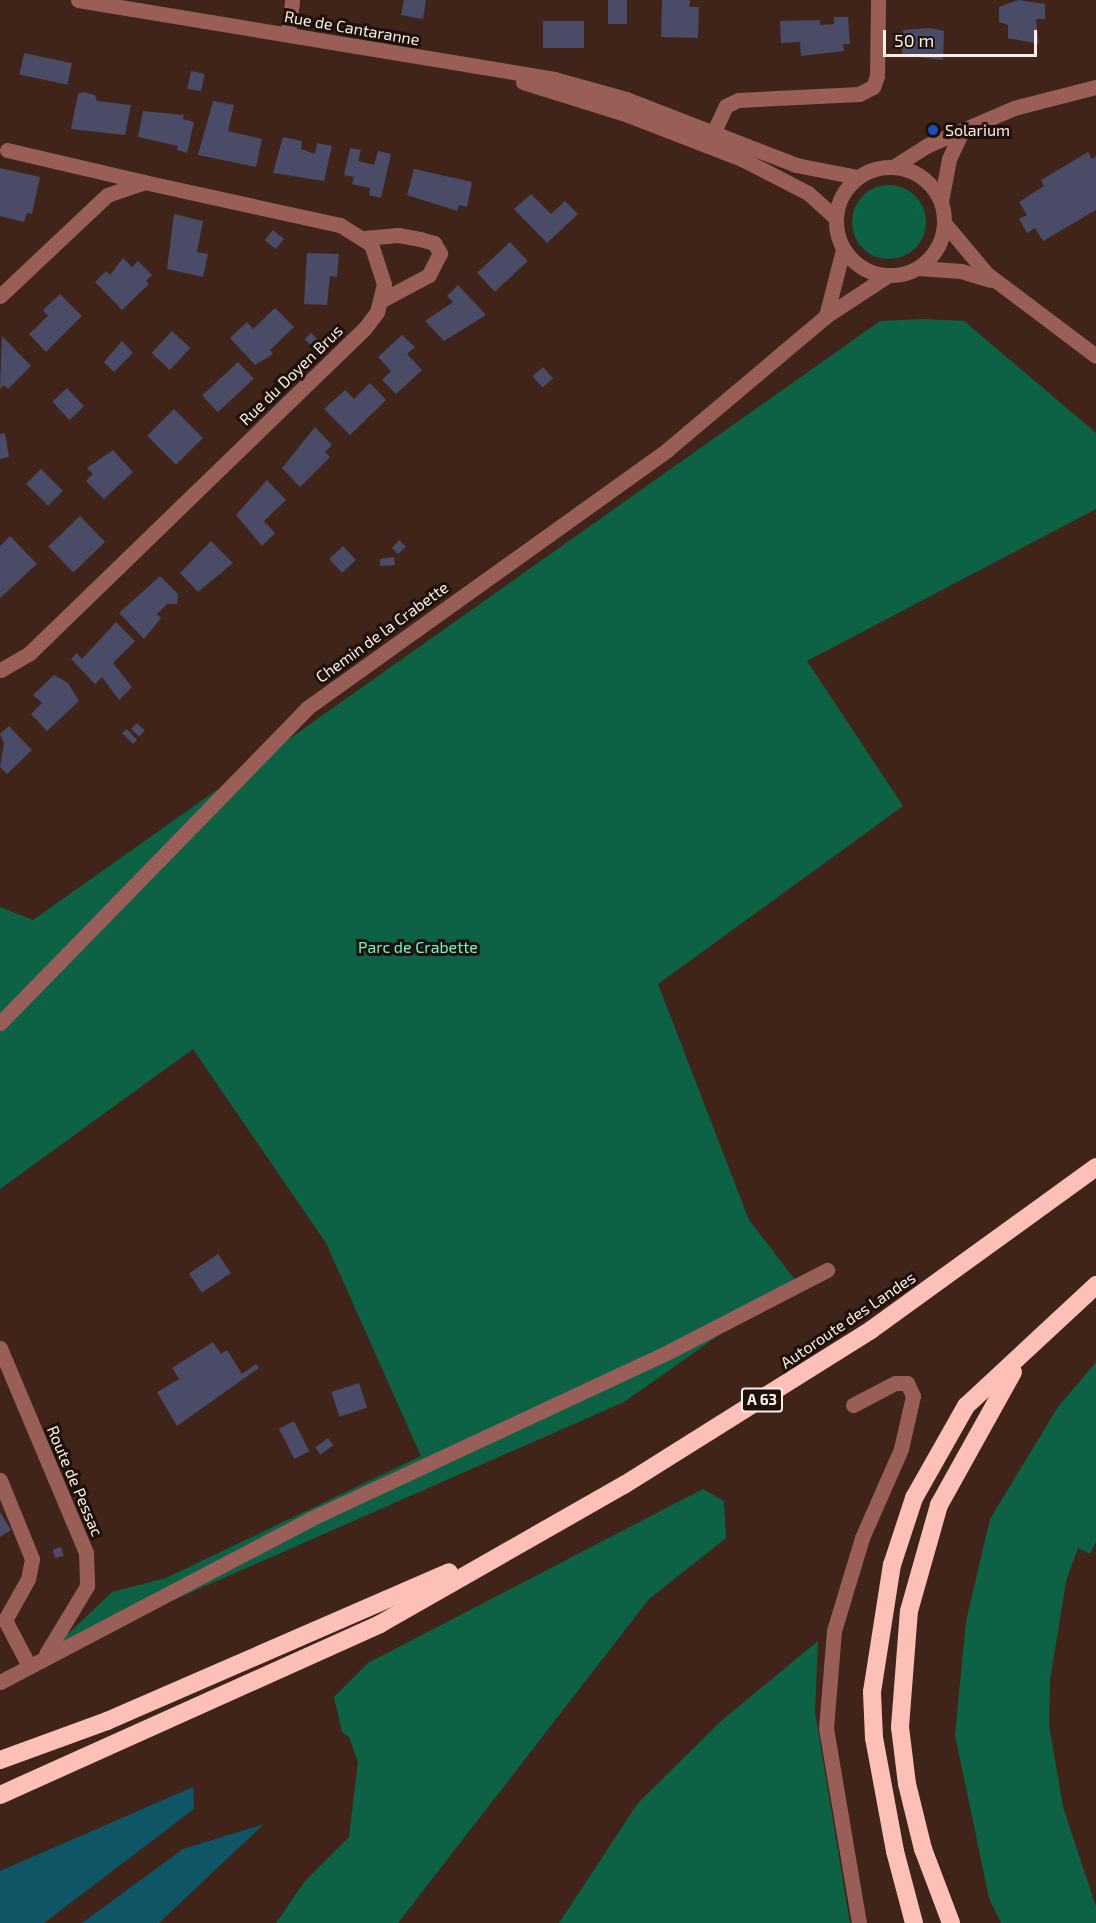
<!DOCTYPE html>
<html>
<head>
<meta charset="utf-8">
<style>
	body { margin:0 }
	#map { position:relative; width:1096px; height:1923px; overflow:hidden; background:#402419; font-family:"Exo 2",sans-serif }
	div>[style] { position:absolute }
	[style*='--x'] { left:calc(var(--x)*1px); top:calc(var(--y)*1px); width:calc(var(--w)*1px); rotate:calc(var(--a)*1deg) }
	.green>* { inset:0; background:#0d6246 }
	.round { border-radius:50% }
	.water>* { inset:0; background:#0e5565 }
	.building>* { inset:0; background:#494b67; transform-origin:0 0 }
	.minor>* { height:15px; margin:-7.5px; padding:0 7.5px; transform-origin:7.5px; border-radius:7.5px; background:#9a5e58 }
	.minor>.ring { margin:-7.5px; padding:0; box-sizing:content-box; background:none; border:15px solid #9a5e58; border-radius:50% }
	.highway>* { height:18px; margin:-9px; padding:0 9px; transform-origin:9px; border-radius:9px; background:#fcc0b8 }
	.dots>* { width:16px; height:16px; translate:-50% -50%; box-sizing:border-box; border:3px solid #1e110c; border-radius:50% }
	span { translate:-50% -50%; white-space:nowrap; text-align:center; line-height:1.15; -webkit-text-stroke:6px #1e110c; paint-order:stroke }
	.shield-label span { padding:2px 4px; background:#1e110c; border:2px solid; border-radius:4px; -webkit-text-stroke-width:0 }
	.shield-label { font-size:15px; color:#fdede7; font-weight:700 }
	.street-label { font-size:16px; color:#fdede7 }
	.poi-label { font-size:16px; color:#fdede7 }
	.left { translate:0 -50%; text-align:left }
	.park-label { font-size:16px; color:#6cf8c1 }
	.scale { position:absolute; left:883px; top:30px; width:154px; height:27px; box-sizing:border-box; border:3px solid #fdede7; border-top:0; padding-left:8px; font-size:18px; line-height:21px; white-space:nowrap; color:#fdede7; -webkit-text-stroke:4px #1e110c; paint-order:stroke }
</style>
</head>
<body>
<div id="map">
	<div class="green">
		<div class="round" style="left:852px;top:185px;width:74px;height:74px"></div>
		<div style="clip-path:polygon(924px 319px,964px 321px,1096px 433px,1096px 509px,807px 661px,903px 806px,658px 984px,749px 1220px,796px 1281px,624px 1402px,44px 1657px,112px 1592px,166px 1578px,421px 1456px,326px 1243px,193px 1049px,0 1189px,0 907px,33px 920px,880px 321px)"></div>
		<div style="clip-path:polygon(1096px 1362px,1096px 1542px,1090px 1554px,1078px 1548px,1066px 1581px,1050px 1680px,1049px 1725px,1063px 1807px,1096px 1907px,1096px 1923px,1001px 1923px,989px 1898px,955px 1735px,966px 1621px,990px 1519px,1058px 1407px)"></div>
		<div style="clip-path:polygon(703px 1489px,724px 1501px,726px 1538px,649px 1599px,398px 1923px,276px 1923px,305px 1881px,349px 1837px,358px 1762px,349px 1737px,342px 1732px,334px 1697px,368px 1663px)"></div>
		<div style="clip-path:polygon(818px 1641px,815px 1712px,850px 1923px,559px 1923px,638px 1803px,721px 1721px)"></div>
	</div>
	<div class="water">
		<div style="clip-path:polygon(193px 1787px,194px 1809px,44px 1923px,0 1923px,0 1871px)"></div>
		<div style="clip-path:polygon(264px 1824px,159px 1923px,82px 1923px,183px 1849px)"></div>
	</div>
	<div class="building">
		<div style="clip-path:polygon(404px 0,426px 0,423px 19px,401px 15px)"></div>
		<div style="left:608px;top:0;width:19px;height:24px"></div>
		<div style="clip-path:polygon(662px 0,690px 0,689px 7px,699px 7px,698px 38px,661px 37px)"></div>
		<div style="clip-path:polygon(1018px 0,1045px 4px,1045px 19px,1036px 19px,1039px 44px,1008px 38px,1008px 25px,999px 22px,999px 7px)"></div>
		<div style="clip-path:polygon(834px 17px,848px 17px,850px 44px,843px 44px,844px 51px,801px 56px,800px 42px,781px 43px,780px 21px,820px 20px,820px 25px,834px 24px)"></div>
		<div style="left:584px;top:21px;width:27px;height:41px;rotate:90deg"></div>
		<div style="clip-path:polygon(930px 28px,944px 31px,943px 60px,902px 55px,903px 30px)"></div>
		<div style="left:24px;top:53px;width:49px;height:22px;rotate:12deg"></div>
		<div style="left:191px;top:71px;width:14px;height:18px;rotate:12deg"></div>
		<div style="clip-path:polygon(83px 92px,95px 95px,97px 101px,131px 105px,125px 135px,71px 129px,78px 94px)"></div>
		<div style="clip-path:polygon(213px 101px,234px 105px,228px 131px,262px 139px,256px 167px,198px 155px)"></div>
		<div style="clip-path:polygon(143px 111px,184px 115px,183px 119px,194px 122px,187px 153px,177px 150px,178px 146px,138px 137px)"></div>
		<div style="clip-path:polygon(283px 137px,302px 141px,301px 149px,315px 154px,317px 143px,332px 146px,324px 181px,273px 173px)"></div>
		<div style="clip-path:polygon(350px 148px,361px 150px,358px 161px,374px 165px,378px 151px,391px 154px,381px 198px,369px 195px,370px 188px,352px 184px,354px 177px,344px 175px)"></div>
		<div style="clip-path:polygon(1088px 152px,1092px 159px,1096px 156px,1096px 210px,1043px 241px,1035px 228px,1027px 233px,1019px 219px,1027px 215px,1019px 202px,1044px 186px,1041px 180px)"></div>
		<div style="clip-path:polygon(0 168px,40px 177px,32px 214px,27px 213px,24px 222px,0 216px)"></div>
		<div style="clip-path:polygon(414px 169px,472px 182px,467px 207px,459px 205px,457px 211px,407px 195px)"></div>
		<div style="clip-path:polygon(531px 194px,551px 214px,565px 201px,578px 214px,547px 243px,514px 209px)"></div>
		<div style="clip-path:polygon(174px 214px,203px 221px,197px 252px,208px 254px,203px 277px,167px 269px)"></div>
		<div style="left:273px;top:230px;width:14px;height:13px;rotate:39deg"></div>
		<div style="left:510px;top:242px;width:26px;height:45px;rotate:47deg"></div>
		<div style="clip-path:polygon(307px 253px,339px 254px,337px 277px,330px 276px,327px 305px,304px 304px)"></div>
		<div style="clip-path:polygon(123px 258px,132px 267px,138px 261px,152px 275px,146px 281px,149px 284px,122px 310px,95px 282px,106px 271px,110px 275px)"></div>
		<div style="clip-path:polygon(458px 285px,486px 315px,444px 341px,425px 321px,453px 302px,447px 296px)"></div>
		<div style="clip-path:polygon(60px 294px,82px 316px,46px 352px,29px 334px,48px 316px,43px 310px)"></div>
		<div style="clip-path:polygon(275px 308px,294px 327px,270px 350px,273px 354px,255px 365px,230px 338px,247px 322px,253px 329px)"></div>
		<div style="left:172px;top:331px;width:25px;height:30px;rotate:43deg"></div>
		<div style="left:311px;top:333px;width:18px;height:9px;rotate:45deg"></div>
		<div style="clip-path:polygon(402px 335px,415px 347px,407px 354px,422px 370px,396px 394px,382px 380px,391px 371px,378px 357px)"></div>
		<div style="clip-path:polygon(2px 336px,31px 366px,8px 389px,4px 385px,0 389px)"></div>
		<div style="clip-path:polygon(122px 341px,133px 353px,114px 372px,104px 362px)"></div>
		<div style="left:238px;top:362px;width:23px;height:49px;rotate:47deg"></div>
		<div style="left:543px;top:367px;width:15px;height:14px;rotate:48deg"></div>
		<div style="clip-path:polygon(370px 383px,386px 400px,350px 435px,324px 409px,345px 390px,354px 399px)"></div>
		<div style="left:67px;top:388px;width:25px;height:20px;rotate:47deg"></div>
		<div style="left:174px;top:409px;width:41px;height:38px;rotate:45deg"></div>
		<div style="clip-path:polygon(315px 427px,332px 445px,325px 452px,330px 457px,300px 487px,282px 468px)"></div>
		<div style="clip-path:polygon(5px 433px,9px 457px,0 459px,0 434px)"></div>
		<div style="clip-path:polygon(113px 450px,133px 472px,104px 499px,86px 481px,93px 474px,87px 468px)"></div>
		<div style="left:41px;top:469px;width:31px;height:21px;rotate:45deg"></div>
		<div style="clip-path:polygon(267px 480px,286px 500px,264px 521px,275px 533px,262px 546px,236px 515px)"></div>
		<div style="left:80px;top:516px;width:36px;height:44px;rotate:46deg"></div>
		<div style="clip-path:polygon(10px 536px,37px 564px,0 598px,0 546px)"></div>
		<div style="clip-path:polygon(399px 540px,406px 547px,398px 554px,392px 548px)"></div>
		<div style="clip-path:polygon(211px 541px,233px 563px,198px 592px,180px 573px)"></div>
		<div style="left:343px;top:546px;width:19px;height:19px;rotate:47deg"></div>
		<div style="clip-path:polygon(394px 557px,395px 565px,380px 566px,380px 559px)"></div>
		<div style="clip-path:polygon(160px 576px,178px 594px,177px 604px,167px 604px,157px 614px,161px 618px,144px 639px,119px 613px)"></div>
		<div style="clip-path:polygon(116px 622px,135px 641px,113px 663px,132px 687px,119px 700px,102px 677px,95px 684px,71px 659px,77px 653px,82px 659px)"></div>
		<div style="clip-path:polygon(54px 675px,68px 683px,79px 701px,47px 731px,31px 714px,42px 703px,33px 695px)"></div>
		<div style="left:137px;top:723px;width:11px;height:8px;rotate:45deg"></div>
		<div style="clip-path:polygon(9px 726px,32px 750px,7px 774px,0 767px,4px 743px,0 734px)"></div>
		<div style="clip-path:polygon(127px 729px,137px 740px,133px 744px,122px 733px)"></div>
		<div style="left:218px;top:1254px;width:23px;height:35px;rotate:56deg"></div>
		<div style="clip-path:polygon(213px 1342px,221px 1354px,227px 1350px,242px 1374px,256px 1364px,259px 1368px,177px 1426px,157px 1392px,179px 1379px,172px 1368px)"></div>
		<div style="left:359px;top:1383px;width:26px;height:29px;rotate:72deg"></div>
		<div style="left:294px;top:1421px;width:34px;height:17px;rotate:63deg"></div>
		<div style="left:328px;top:1438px;width:9px;height:16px;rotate:54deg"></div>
		<div style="clip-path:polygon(0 1512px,11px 1530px,0 1537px)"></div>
		<div style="left:61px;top:1547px;width:9px;height:9px;rotate:72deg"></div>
	</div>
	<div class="minor">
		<div style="--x:78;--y:0;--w:483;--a:9.4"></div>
		<div style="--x:554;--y:79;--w:75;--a:15.5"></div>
		<div style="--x:626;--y:99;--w:182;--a:21.2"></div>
		<div style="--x:796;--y:165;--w:63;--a:11"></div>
		<div style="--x:288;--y:34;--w:34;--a:-83"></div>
		<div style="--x:523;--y:82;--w:110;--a:17.4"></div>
		<div style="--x:628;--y:115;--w:122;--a:21.1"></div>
		<div style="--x:742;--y:159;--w:74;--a:27.3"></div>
		<div style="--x:808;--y:193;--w:36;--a:42"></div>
		<div style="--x:709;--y:142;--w:40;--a:-65"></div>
		<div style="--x:726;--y:106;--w:13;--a:-27"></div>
		<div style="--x:738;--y:100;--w:121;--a:-2.8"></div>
		<div style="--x:859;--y:94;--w:16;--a:-27"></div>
		<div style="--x:873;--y:87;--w:12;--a:-70"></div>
		<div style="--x:877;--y:76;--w:76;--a:-89.2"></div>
		<div style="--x:7;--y:150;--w:141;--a:13.1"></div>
		<div class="ring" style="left:836px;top:167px;width:93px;height:93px"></div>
		<div style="--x:893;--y:167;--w:41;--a:-32.2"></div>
		<div style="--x:928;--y:145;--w:94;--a:-23.3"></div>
		<div style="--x:1014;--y:108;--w:85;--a:-14.4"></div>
		<div style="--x:941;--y:201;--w:43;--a:-79.2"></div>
		<div style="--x:949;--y:159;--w:29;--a:-65"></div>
		<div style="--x:945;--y:224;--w:65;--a:50"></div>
		<div style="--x:987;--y:274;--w:136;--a:37"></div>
		<div style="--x:364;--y:238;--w:34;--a:-5"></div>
		<div style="--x:398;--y:235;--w:22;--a:10"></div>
		<div style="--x:420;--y:239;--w:15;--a:16"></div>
		<div style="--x:434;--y:243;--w:12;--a:59"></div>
		<div style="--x:440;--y:253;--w:25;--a:117"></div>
		<div style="--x:429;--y:275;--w:53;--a:152"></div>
		<div style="--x:919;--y:268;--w:42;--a:4.1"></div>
		<div style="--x:961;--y:271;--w:30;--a:17"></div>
		<div style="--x:0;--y:296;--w:147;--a:-43.3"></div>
		<div style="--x:107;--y:195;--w:39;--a:-19"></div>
		<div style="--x:144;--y:182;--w:201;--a:12.4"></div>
		<div style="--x:340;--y:225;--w:36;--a:32"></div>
		<div style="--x:371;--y:244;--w:42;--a:72"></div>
		<div style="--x:384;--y:284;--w:29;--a:104"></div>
		<div style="--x:377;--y:312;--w:20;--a:127"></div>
		<div style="--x:365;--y:328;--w:467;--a:135.9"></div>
		<div style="--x:30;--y:653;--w:34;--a:150"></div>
		<div style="--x:826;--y:316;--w:68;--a:-75.6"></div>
		<div style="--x:0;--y:1023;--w:440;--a:-45.7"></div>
		<div style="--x:307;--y:708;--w:443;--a:-35.6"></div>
		<div style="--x:667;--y:450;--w:208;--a:-40.1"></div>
		<div style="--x:826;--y:316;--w:73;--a:-33.3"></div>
		<div style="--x:0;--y:1348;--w:222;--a:67.2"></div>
		<div style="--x:86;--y:1553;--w:33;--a:88"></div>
		<div style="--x:87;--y:1586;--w:79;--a:121.1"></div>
		<div style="--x:853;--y:1405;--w:47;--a:-27.6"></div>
		<div style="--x:895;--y:1383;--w:12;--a:0"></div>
		<div style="--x:907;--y:1383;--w:14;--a:65"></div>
		<div style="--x:913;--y:1396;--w:54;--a:102.8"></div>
		<div style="--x:901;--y:1449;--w:97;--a:113.7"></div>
		<div style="--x:862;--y:1538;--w:97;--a:106.8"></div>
		<div style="--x:834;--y:1631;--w:97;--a:94.7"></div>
		<div style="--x:826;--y:1728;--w:198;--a:80.4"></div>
		<div style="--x:0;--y:1480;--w:85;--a:67.9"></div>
		<div style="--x:32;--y:1559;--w:20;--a:101"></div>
		<div style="--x:28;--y:1579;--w:47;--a:119.3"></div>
		<div style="--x:5;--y:1620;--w:52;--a:62.4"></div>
		<div style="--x:0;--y:1682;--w:350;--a:-27.7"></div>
		<div style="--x:310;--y:1519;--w:397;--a:-25"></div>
		<div style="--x:670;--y:1351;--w:177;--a:-27.3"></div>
	</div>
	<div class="highway">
		<div style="--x:0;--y:1760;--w:114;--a:-20"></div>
		<div style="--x:107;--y:1721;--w:373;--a:-23.5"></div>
		<div style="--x:0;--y:1795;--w:417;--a:-24.2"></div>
		<div style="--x:380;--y:1624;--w:281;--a:-29.7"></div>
		<div style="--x:624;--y:1485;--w:292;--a:-32.1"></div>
		<div style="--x:871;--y:1330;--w:278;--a:-35.9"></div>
		<div style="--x:914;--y:1923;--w:74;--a:-104.8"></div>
		<div style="--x:895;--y:1851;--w:115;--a:-100.5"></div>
		<div style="--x:874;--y:1738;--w:46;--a:-92.5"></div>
		<div style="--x:872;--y:1692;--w:129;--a:-81.1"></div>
		<div style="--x:892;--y:1565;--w:71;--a:-71.8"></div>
		<div style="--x:914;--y:1498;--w:106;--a:-60.5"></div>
		<div style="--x:966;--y:1406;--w:178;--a:-42.9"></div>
		<div style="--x:951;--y:1923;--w:79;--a:-110.7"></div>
		<div style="--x:923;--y:1849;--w:67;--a:-103.8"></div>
		<div style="--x:907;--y:1784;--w:57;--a:-97"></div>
		<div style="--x:900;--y:1727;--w:116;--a:-85.6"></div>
		<div style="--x:909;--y:1611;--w:110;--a:-74.2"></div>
		<div style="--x:939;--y:1505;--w:152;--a:-60.9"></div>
	</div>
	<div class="dots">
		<div style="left:933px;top:130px;background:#1a4fb4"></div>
	</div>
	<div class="shield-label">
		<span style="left:762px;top:1400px">A 63</span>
	</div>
	<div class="street-label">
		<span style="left:352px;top:28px;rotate:10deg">Rue de Cantaranne</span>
		<span style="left:291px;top:375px;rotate:-44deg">Rue du Doyen Brus</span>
		<span style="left:382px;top:632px;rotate:-36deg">Chemin de la Crabette</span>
		<span style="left:848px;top:1320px;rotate:-34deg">Autoroute des Landes</span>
		<span style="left:75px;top:1481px;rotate:67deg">Route de Pessac</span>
	</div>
	<div class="poi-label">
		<span class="left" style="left:945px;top:130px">Solarium</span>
	</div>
	<div class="park-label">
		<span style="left:418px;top:947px">Parc de Crabette</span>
	</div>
	<div class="scale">50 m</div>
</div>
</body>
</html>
